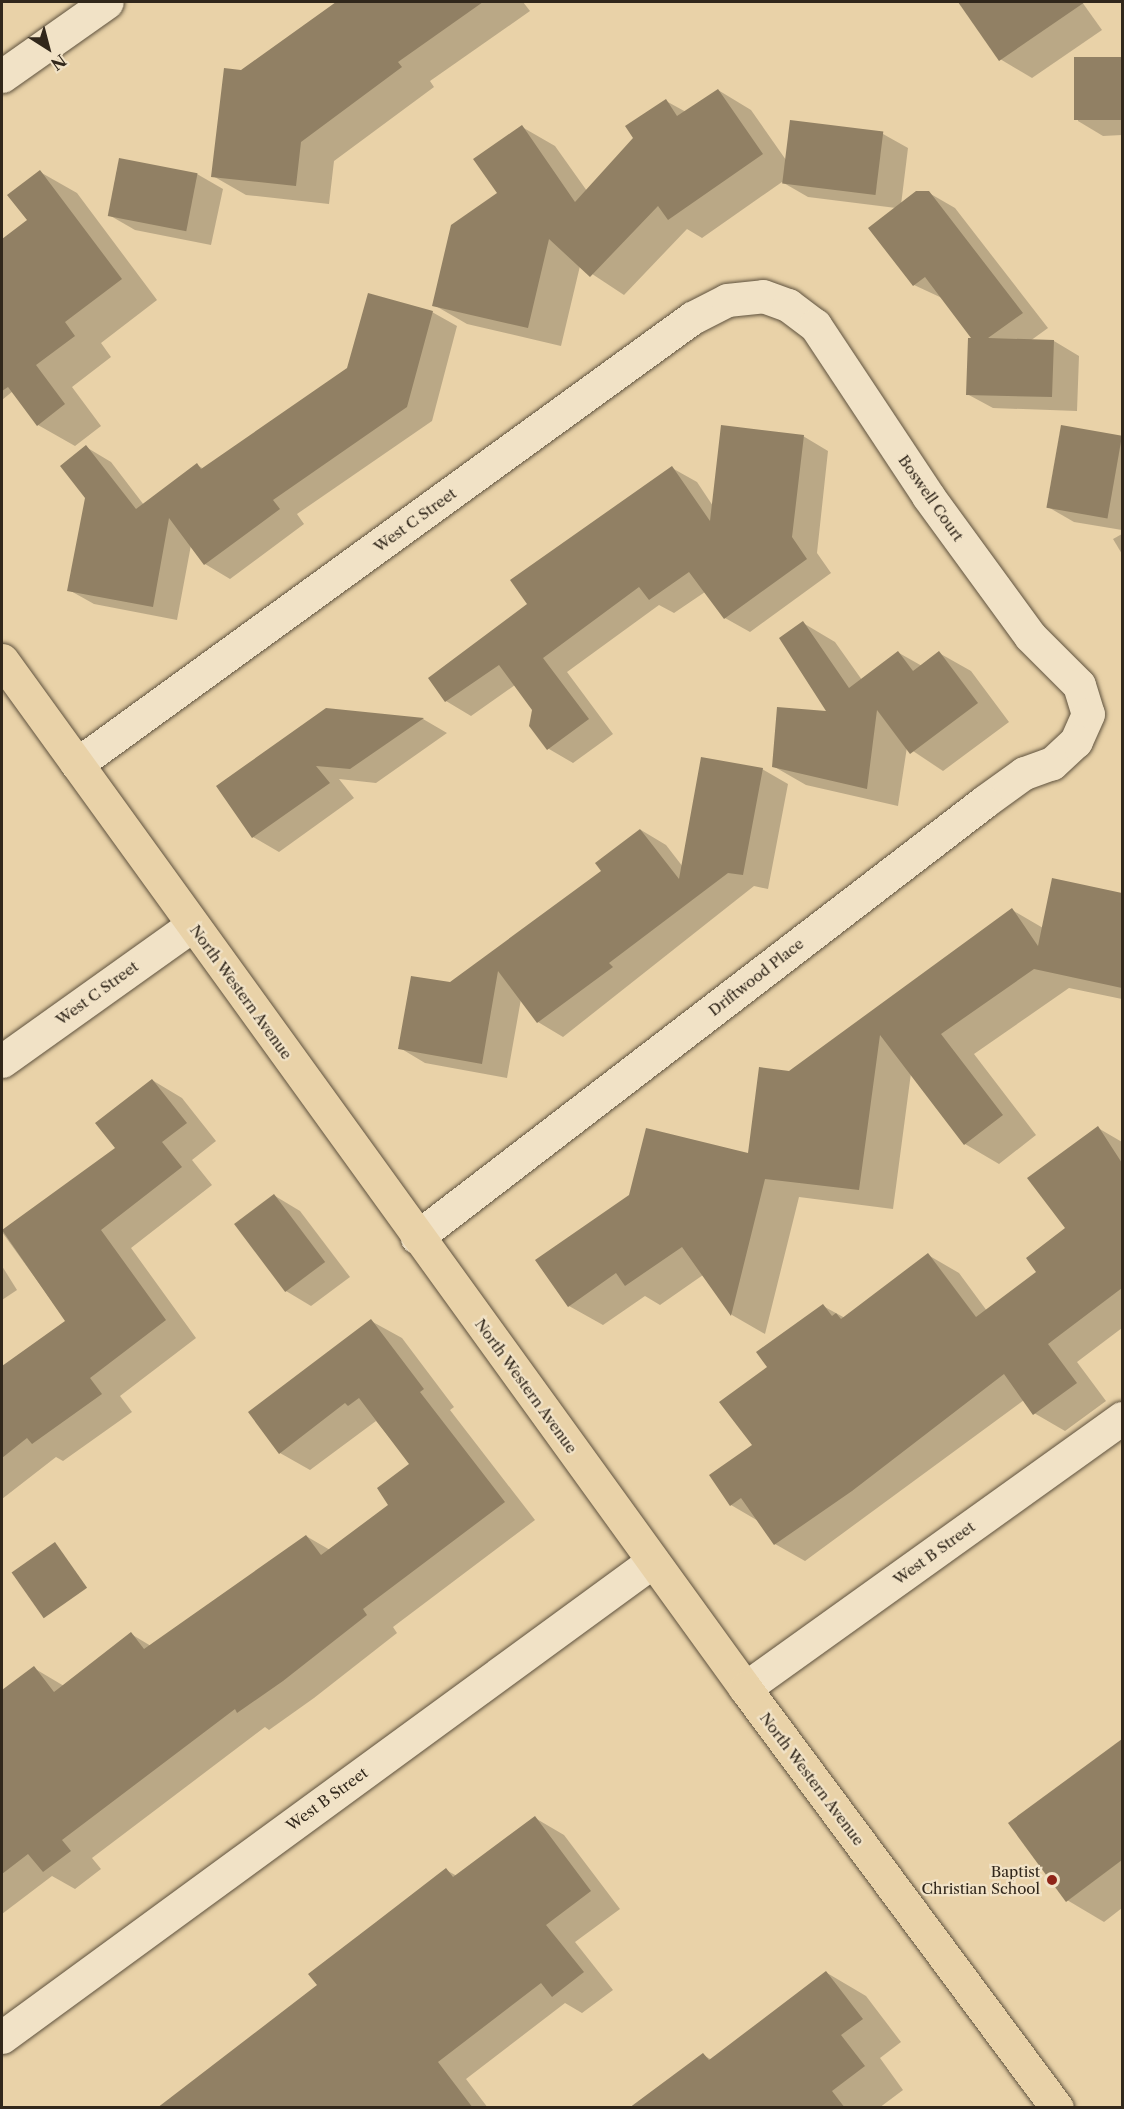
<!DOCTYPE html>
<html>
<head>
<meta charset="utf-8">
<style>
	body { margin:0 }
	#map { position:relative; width:1124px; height:2109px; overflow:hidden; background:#e9d2a8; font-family:"Libre Caslon Text",serif }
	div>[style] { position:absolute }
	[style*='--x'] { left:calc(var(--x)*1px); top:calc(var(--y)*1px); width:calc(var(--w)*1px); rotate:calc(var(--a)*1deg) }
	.shadow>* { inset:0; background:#0003 }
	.building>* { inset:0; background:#918064; transform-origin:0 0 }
	.roads { filter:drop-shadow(0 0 2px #5f523e) drop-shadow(0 0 2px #5f523e) }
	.minor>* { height:33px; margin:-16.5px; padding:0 16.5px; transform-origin:16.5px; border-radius:16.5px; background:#f1e2c6 }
	.major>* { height:33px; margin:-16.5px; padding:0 16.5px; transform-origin:16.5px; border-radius:16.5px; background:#e9d2a8 }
	.dots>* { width:16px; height:16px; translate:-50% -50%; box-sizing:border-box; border:3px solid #f1e2c6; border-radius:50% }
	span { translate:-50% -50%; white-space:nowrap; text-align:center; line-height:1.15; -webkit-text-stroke:4.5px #f1e2c6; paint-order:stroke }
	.street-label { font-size:15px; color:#31271b }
	.poi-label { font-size:15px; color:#31271b }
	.right { translate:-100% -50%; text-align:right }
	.frame { position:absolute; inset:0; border:3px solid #31271b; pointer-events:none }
	.north { position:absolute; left:18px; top:18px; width:60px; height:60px; -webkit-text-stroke:4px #f1e2c6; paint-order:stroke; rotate:144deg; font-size:16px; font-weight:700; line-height:24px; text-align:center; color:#31271b }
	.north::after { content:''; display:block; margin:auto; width:21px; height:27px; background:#31271b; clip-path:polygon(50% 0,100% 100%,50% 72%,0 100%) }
</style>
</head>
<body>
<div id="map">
	<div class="shadow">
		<div style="clip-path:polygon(338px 2px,523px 2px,530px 11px,430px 81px,434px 87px,334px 161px,329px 204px,246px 195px,213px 176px,242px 72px)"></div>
		<div style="clip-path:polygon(968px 2px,1082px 2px,1102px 30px,1032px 78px,1000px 59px,962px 5px)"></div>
		<div style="clip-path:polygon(1122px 58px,1122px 135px,1103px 136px,1078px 121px,1075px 60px)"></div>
		<div style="clip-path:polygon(718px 90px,751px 110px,786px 160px,791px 122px,883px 134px,908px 148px,901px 205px,929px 193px,955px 208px,1048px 328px,1030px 341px,1054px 341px,1079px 356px,1077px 411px,993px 408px,967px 394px,974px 339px,942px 298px,914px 285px,896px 208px,808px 197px,782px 182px,702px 238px,687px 229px,624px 295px,580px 266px,561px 346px,467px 324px,434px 305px,500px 193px,522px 127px,555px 146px,587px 191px,666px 101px,686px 112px)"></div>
		<div style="clip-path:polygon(40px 172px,77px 193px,157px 300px,101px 343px,111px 357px,72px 387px,101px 426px,75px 446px,38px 425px,13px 391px,2px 400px,2px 241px,29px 221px)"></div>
		<div style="clip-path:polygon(197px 174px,223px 189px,211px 245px,135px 230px,109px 215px)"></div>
		<div style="clip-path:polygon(432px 312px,457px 326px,432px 421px,297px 514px,304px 524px,230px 579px,205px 564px,191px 545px,177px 620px,94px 604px,69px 590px,87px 497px,86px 447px,111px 462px,144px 505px,197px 465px,204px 469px)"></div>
		<div style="clip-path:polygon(803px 436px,828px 451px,817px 553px,831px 573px,750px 632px,725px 618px,705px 592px,674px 613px,659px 605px,567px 672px,613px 734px,573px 763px,549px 749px,531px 725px,534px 710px,515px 685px,471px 716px,446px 701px,430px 678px,529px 604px,672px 468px,697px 482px,713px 506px)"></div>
		<div style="clip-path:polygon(1122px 438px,1122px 530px,1074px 522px,1048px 507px)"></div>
		<div style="clip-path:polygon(1122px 534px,1122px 554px,1113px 539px)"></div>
		<div style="clip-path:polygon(803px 623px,835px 642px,862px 680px,899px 653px,922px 666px,939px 653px,971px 671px,1009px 722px,943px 771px,907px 747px,898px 806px,806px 785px,773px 766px,829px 713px)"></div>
		<div style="clip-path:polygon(327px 710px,423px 719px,447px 733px,376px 783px,339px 779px,354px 798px,279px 852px,253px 837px)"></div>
		<div style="clip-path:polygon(762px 769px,788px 784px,768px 889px,754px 886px,563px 1037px,538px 1022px,521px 999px,507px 1078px,425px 1063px,400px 1048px,450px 984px,603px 871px,641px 830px,666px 845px,683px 867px)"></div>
		<div style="clip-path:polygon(1053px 879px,1122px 894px,1122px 999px,1069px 988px,974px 1054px,1036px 1135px,999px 1164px,965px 1144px,911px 1073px,893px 1209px,799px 1197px,765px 1334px,732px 1315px,703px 1275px,660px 1305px,645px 1296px,603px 1325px,569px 1306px,750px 1155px,789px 1073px,1012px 910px,1043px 928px)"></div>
		<div style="clip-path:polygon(152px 1080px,182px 1098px,216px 1141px,192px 1160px,212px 1185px,131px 1248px,196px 1338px,120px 1396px,132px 1412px,63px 1461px,56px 1457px,2px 1499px,2px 1368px,67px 1322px,2px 1232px,117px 1148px)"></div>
		<div style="clip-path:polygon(1098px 1128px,1122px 1142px,1122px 1328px,1077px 1362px,1106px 1401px,1065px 1431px,1034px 1413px,1024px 1400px,805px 1561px,775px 1544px,760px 1522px,731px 1505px,711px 1475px,754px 1445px,769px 1367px,823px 1306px,845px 1318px,928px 1255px,959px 1273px,987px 1311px,1038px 1272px,1067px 1229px)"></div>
		<div style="clip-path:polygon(275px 1196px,300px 1211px,350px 1277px,311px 1306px,286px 1291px)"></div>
		<div style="clip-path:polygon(2px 1266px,17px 1290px,2px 1300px)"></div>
		<div style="clip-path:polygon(371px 1321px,402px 1338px,454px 1407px,450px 1410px,535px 1520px,393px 1627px,397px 1633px,314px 1698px,269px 1730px,265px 1727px,92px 1858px,101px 1869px,75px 1889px,52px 1876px,2px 1914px,2px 1698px,37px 1670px,64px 1686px,131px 1634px,151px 1646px,306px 1536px,330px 1550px,390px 1505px,411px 1464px,376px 1421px,310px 1470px,280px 1453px)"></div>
		<div style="clip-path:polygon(1122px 1741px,1122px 1908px,1104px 1922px,1067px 1900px,1010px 1823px)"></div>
		<div style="clip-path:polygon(535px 1818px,564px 1835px,620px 1909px,575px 1942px,613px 1990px,582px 2013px,565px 2003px,466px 2079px,488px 2108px,159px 2108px,319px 1985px,446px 1870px,457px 1876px)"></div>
		<div style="clip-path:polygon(827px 1973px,866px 1996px,901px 2042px,880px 2058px,903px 2090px,879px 2108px,631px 2108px,703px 2055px,712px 2060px)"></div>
	</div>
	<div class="building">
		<div style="clip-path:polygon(336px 2px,483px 2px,398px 62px,402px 67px,301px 142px,296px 186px,211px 177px,224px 68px,241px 70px)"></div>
		<div style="clip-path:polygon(958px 2px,1085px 2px,999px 61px)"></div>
		<div style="left:1122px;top:57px;width:63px;height:48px;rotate:90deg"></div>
		<div style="clip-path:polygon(718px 89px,763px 154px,668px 220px,658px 206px,590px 277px,549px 239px,528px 328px,432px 306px,451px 225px,497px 193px,473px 159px,522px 125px,575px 202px,633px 138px,625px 126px,666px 99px,677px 116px)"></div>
		<div style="left:790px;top:120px;width:94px;height:64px;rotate:7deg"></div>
		<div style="left:119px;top:158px;width:80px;height:59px;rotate:11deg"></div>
		<div style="clip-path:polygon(40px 170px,122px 279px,65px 322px,75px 336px,36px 365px,65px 404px,37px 426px,8px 387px,2px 391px,2px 239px,27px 220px,7px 195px)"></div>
		<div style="clip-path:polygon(916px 191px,929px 191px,1023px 313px,988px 338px,1054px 340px,1052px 397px,966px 395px,968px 338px,971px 338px,925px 277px,913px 286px,868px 228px)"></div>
		<div style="clip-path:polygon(368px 293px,433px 311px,407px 407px,273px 500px,280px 509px,204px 565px,169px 518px,153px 607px,67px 591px,85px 498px,60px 466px,86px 445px,136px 509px,197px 463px,201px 469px,347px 368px)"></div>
		<div style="clip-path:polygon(721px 425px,804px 435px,792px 537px,807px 559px,724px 619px,689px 572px,649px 600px,639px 587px,543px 658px,589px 719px,547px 750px,529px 726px,532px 710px,499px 665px,445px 702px,428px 678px,527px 604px,510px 580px,672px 466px,710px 521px)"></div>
		<div style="left:1061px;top:425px;width:62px;height:84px;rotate:10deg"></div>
		<div style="clip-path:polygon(803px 621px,849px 688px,898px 651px,913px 671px,939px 651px,978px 703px,910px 754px,877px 710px,867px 789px,772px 767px,777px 707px,826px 711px,779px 638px)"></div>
		<div style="clip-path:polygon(326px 708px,424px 718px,350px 769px,316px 766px,330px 783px,252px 838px,216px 786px)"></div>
		<div style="clip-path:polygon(701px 757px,763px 768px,743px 875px,728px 873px,609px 963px,613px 967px,537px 1023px,498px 971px,482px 1064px,398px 1049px,411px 976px,450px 982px,601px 871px,595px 863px,640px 829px,679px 879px)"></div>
		<div style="clip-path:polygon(1052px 878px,1122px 893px,1122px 988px,1034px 969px,941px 1034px,1003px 1115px,964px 1145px,880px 1035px,859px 1190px,765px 1179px,731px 1316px,682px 1247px,625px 1286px,616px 1273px,568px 1307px,535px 1260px,629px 1195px,646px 1128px,748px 1153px,759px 1067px,789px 1071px,1012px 908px,1038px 946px)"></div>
		<div style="clip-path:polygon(152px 1079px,187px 1123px,162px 1142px,182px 1167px,101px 1230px,166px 1320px,90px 1378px,102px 1394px,32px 1444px,27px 1438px,2px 1458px,2px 1366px,65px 1321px,2px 1230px,115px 1148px,95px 1123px)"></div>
		<div style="clip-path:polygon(1098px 1126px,1122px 1163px,1122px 1288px,1048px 1344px,1077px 1383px,1033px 1415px,1004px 1374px,852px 1491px,774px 1545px,741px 1498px,730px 1506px,709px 1475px,752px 1445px,719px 1402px,767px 1367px,756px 1352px,823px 1304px,832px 1316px,836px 1313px,841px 1319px,928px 1253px,976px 1317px,1036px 1272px,1026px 1258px,1065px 1228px,1027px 1178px)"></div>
		<div style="left:274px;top:1194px;width:85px;height:50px;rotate:53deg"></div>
		<div style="clip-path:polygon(371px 1319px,424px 1389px,420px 1392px,505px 1502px,363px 1609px,367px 1615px,283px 1681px,237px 1713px,235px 1709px,62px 1840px,71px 1851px,43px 1872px,28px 1854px,2px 1874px,2px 1690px,34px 1666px,54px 1692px,131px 1632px,144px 1649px,306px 1535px,321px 1555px,388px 1505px,377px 1488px,409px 1464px,359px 1398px,348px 1406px,345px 1403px,279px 1454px,248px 1412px)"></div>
		<div style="left:55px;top:1542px;width:56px;height:53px;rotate:55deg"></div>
		<div style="clip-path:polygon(1122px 1739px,1122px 1860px,1066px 1902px,1008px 1823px)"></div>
		<div style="clip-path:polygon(535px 1816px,591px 1891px,546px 1925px,584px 1972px,552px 1997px,541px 1983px,438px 2062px,473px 2108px,157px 2108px,317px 1985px,308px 1974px,376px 1922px,446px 1868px,453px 1877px)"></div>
		<div style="clip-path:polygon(826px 1971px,863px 2019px,841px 2035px,865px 2066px,832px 2091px,845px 2108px,629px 2108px,703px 2053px,709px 2060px)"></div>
	</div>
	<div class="roads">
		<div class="minor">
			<div style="--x:2;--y:76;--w:128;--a:-35.2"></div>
			<div style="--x:77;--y:764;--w:760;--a:-35.95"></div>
			<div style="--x:692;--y:318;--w:39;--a:-27"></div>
			<div style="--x:727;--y:300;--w:36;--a:-6"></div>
			<div style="--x:763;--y:296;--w:27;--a:20"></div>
			<div style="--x:788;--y:305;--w:34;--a:37"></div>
			<div style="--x:815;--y:325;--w:205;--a:56.5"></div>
			<div style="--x:928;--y:496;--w:173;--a:53.9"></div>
			<div style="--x:1030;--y:636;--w:69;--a:45"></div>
			<div style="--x:1079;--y:685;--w:30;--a:73"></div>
			<div style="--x:1088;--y:714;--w:30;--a:114"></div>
			<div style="--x:1076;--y:741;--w:33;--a:137"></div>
			<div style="--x:1052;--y:763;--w:30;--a:160"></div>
			<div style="--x:1024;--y:773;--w:49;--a:144.1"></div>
			<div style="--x:984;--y:802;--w:715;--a:142.5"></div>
			<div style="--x:2;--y:1061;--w:234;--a:-35.5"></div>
			<div style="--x:745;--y:1688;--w:464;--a:-35.6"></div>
			<div style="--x:2;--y:2037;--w:806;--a:-36.17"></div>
		</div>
		<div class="major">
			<div style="--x:2;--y:660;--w:1268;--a:54.14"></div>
			<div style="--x:745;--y:1688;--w:523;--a:53.39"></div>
		</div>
	</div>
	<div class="dots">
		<div style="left:1052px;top:1880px;background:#8f2418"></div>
	</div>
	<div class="street-label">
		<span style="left:931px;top:498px;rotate:55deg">Boswell Court</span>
		<span style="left:415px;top:520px;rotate:-36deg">West C Street</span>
		<span style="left:756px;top:977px;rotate:-38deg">Driftwood Place</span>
		<span style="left:241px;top:992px;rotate:54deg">North Western Avenue</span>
		<span style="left:97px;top:993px;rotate:-36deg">West C Street</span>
		<span style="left:526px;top:1386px;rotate:54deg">North Western Avenue</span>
		<span style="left:934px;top:1553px;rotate:-36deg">West B Street</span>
		<span style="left:812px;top:1779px;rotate:53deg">North Western Avenue</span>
		<span style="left:327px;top:1799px;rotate:-36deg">West B Street</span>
	</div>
	<div class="poi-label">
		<span class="right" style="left:1040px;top:1880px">Baptist<br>Christian School</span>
	</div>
	<div class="frame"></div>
	<div class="north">N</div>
</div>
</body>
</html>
